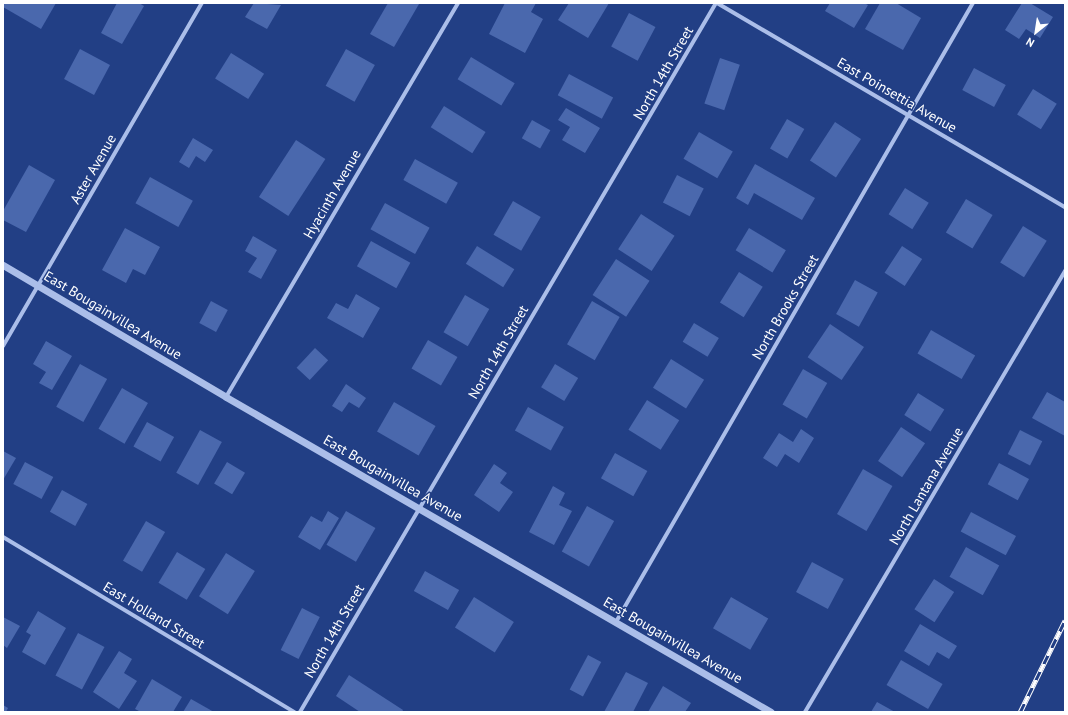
<!DOCTYPE html>
<html>
<head>
<meta charset="utf-8">
<style>
	body { margin:0 }
	#map { position:relative; width:1068px; height:715px; overflow:hidden; background:#223f85; font-family:"PT Sans",sans-serif }
	div>[style] { position:absolute }
	[style*='--x'] { left:calc(var(--x)*1px); top:calc(var(--y)*1px); width:calc(var(--w)*1px); rotate:calc(var(--a)*1deg) }
	.building>* { inset:0; background:#4a68ad; transform-origin:0 0 }
	.minor>* { height:4px; margin:-2px; padding:0 2px; transform-origin:2px; border-radius:2px; background:#abbee9 }
	.tertiary>* { height:7px; margin:-3.5px; padding:0 3.5px; transform-origin:3.5px; border-radius:3.5px; background:#abbee9 }
	.rail>* { height:4.5px; margin-top:-2.25px; transform-origin:0; background:repeating-linear-gradient(90deg,#223f85 0 9px,#fff 0 18px); box-sizing:border-box; border-block:1px solid #fff }
	span { translate:-50% -50%; white-space:nowrap; text-align:center; line-height:1.15; -webkit-text-stroke:3px #223f85; paint-order:stroke }
	.street-label { font-size:14px; color:#fff }
	.frame { position:absolute; inset:0; border:4px solid #fff; pointer-events:none }
	.north { position:absolute; left:1016px; top:12px; width:40px; height:40px; -webkit-text-stroke:3px #223f85; paint-order:stroke; rotate:210deg; font-size:11px; font-weight:700; line-height:16px; text-align:center; color:#fff }
	.north::after { content:''; display:block; margin:auto; width:14px; height:18px; background:#fff; clip-path:polygon(50% 0,100% 100%,50% 72%,0 100%) }
</style>
</head>
<body>
<div id="map">
	<div class="building">
		<div style="clip-path:polygon(3px 3px,56px 3px,41px 29px,3px 7px)"></div>
		<div style="clip-path:polygon(117px 3px,139px 3px,144px 6px,122px 44px,101px 33px)"></div>
		<div style="clip-path:polygon(254px 3px,281px 5px,267px 29px,245px 17px)"></div>
		<div style="clip-path:polygon(388px 3px,419px 4px,394px 47px,370px 34px)"></div>
		<div style="clip-path:polygon(505px 3px,536px 3px,531px 12px,543px 19px,525px 53px,489px 34px)"></div>
		<div style="clip-path:polygon(569px 3px,609px 3px,588px 38px,558px 20px)"></div>
		<div style="clip-path:polygon(830px 3px,864px 3px,868px 5px,854px 28px,825px 11px)"></div>
		<div style="clip-path:polygon(880px 3px,896px 3px,921px 18px,903px 50px,865px 29px)"></div>
		<div style="clip-path:polygon(1022px 3px,1030px 3px,1053px 17px,1040px 38px,1026px 29px,1019px 39px,1005px 30px)"></div>
		<div style="left:629px;top:13px;width:30px;height:38px;rotate:28deg"></div>
		<div style="left:80px;top:49px;width:34px;height:34px;rotate:28deg"></div>
		<div style="left:346px;top:49px;width:33px;height:42px;rotate:29deg"></div>
		<div style="left:231px;top:53px;width:39px;height:30px;rotate:32deg"></div>
		<div style="left:471px;top:57px;width:51px;height:26px;rotate:31deg"></div>
		<div style="left:720px;top:58px;width:21px;height:48px;rotate:19deg"></div>
		<div style="left:974px;top:68px;width:36px;height:25px;rotate:28deg"></div>
		<div style="left:569px;top:74px;width:50px;height:24px;rotate:28deg"></div>
		<div style="left:1033px;top:89px;width:28px;height:30px;rotate:32deg"></div>
		<div style="left:444px;top:106px;width:49px;height:25px;rotate:32deg"></div>
		<div style="clip-path:polygon(566px 108px,600px 128px,585px 153px,562px 140px,570px 127px,558px 120px)"></div>
		<div style="left:787px;top:119px;width:20px;height:34px;rotate:30deg"></div>
		<div style="left:532px;top:120px;width:21px;height:21px;rotate:29deg"></div>
		<div style="left:835px;top:122px;width:31px;height:46px;rotate:33deg"></div>
		<div style="left:699px;top:132px;width:39px;height:31px;rotate:30deg"></div>
		<div style="clip-path:polygon(193px 138px,213px 150px,205px 162px,196px 156px,189px 168px,179px 162px)"></div>
		<div style="left:296px;top:140px;width:35px;height:68px;rotate:33deg"></div>
		<div style="left:415px;top:159px;width:49px;height:24px;rotate:29deg"></div>
		<div style="clip-path:polygon(755px 164px,815px 198px,802px 220px,754px 193px,748px 205px,736px 198px)"></div>
		<div style="clip-path:polygon(29px 165px,55px 180px,26px 232px,3px 220px,3px 211px)"></div>
		<div style="left:677px;top:175px;width:30px;height:31px;rotate:27deg"></div>
		<div style="left:150px;top:177px;width:49px;height:30px;rotate:29deg"></div>
		<div style="left:905px;top:188px;width:28px;height:31px;rotate:32deg"></div>
		<div style="left:966px;top:199px;width:31px;height:39px;rotate:31deg"></div>
		<div style="left:513px;top:201px;width:32px;height:39px;rotate:30deg"></div>
		<div style="left:385px;top:203px;width:51px;height:30px;rotate:29deg"></div>
		<div style="left:641px;top:214px;width:40px;height:42px;rotate:33deg"></div>
		<div style="left:1023px;top:226px;width:28px;height:43px;rotate:32deg"></div>
		<div style="clip-path:polygon(125px 228px,160px 247px,145px 275px,133px 269px,126px 283px,102px 270px)"></div>
		<div style="left:749px;top:228px;width:43px;height:26px;rotate:31deg"></div>
		<div style="clip-path:polygon(253px 236px,277px 250px,261px 279px,248px 272px,257px 258px,245px 251px)"></div>
		<div style="left:371px;top:241px;width:45px;height:29px;rotate:29deg"></div>
		<div style="left:477px;top:246px;width:44px;height:21px;rotate:32deg"></div>
		<div style="left:902px;top:246px;width:24px;height:32px;rotate:33deg"></div>
		<div style="left:616px;top:259px;width:40px;height:43px;rotate:33deg"></div>
		<div style="left:739px;top:272px;width:28px;height:36px;rotate:32deg"></div>
		<div style="left:855px;top:280px;width:26px;height:39px;rotate:29deg"></div>
		<div style="clip-path:polygon(356px 294px,380px 308px,363px 338px,327px 318px,336px 303px,348px 309px)"></div>
		<div style="left:465px;top:295px;width:28px;height:43px;rotate:30deg"></div>
		<div style="left:211px;top:301px;width:19px;height:25px;rotate:28deg"></div>
		<div style="left:592px;top:301px;width:32px;height:50px;rotate:30deg"></div>
		<div style="left:694px;top:323px;width:29px;height:22px;rotate:31deg"></div>
		<div style="left:830px;top:324px;width:41px;height:40px;rotate:34deg"></div>
		<div style="left:931px;top:330px;width:51px;height:27px;rotate:30deg"></div>
		<div style="left:428px;top:340px;width:34px;height:33px;rotate:30deg"></div>
		<div style="clip-path:polygon(46px 341px,72px 356px,52px 390px,39px 383px,46px 372px,33px 364px)"></div>
		<div style="left:315px;top:348px;width:18px;height:27px;rotate:43deg"></div>
		<div style="left:671px;top:359px;width:39px;height:34px;rotate:32deg"></div>
		<div style="left:80px;top:364px;width:31px;height:49px;rotate:29deg"></div>
		<div style="left:555px;top:364px;width:27px;height:27px;rotate:31deg"></div>
		<div style="left:803px;top:369px;width:28px;height:41px;rotate:30deg"></div>
		<div style="clip-path:polygon(346px 384px,366px 398px,359px 408px,349px 402px,342px 412px,332px 406px)"></div>
		<div style="left:122px;top:388px;width:30px;height:47px;rotate:30deg"></div>
		<div style="clip-path:polygon(1047px 392px,1065px 402px,1065px 436px,1032px 418px)"></div>
		<div style="left:918px;top:393px;width:31px;height:26px;rotate:32deg"></div>
		<div style="left:647px;top:400px;width:38px;height:35px;rotate:32deg"></div>
		<div style="left:394px;top:402px;width:48px;height:34px;rotate:30deg"></div>
		<div style="left:528px;top:407px;width:41px;height:27px;rotate:29deg"></div>
		<div style="left:147px;top:422px;width:31px;height:28px;rotate:29deg"></div>
		<div style="left:901px;top:427px;width:29px;height:41px;rotate:34deg"></div>
		<div style="clip-path:polygon(801px 429px,814px 438px,799px 463px,785px 454px,777px 467px,763px 458px,779px 433px,793px 442px)"></div>
		<div style="left:200px;top:430px;width:25px;height:49px;rotate:29deg"></div>
		<div style="left:1020px;top:430px;width:25px;height:27px;rotate:27deg"></div>
		<div style="clip-path:polygon(3px 451px,16px 458px,3px 480px)"></div>
		<div style="left:615px;top:453px;width:37px;height:29px;rotate:29deg"></div>
		<div style="left:25px;top:462px;width:32px;height:25px;rotate:28deg"></div>
		<div style="left:227px;top:462px;width:21px;height:25px;rotate:31deg"></div>
		<div style="left:999px;top:463px;width:34px;height:24px;rotate:28deg"></div>
		<div style="clip-path:polygon(494px 464px,507px 473px,500px 483px,513px 492px,499px 512px,474px 495px)"></div>
		<div style="left:863px;top:469px;width:34px;height:52px;rotate:30deg"></div>
		<div style="clip-path:polygon(553px 486px,565px 493px,559px 505px,572px 511px,554px 545px,529px 532px)"></div>
		<div style="left:62px;top:490px;width:29px;height:25px;rotate:29deg"></div>
		<div style="left:587px;top:506px;width:31px;height:52px;rotate:29deg"></div>
		<div style="clip-path:polygon(328px 511px,339px 518px,320px 550px,298px 537px,311px 516px,322px 522px)"></div>
		<div style="left:346px;top:511px;width:34px;height:39px;rotate:30deg"></div>
		<div style="left:971px;top:512px;width:51px;height:22px;rotate:28deg"></div>
		<div style="left:146px;top:521px;width:22px;height:46px;rotate:30deg"></div>
		<div style="left:966px;top:547px;width:38px;height:34px;rotate:29deg"></div>
		<div style="left:177px;top:552px;width:33px;height:36px;rotate:31deg"></div>
		<div style="left:226px;top:553px;width:34px;height:51px;rotate:32deg"></div>
		<div style="left:812px;top:562px;width:36px;height:34px;rotate:28deg"></div>
		<div style="left:425px;top:571px;width:39px;height:23px;rotate:29deg"></div>
		<div style="left:934px;top:579px;width:24px;height:36px;rotate:33deg"></div>
		<div style="left:474px;top:597px;width:47px;height:36px;rotate:32deg"></div>
		<div style="left:731px;top:597px;width:43px;height:36px;rotate:30deg"></div>
		<div style="left:302px;top:608px;width:20px;height:47px;rotate:27deg"></div>
		<div style="clip-path:polygon(38px 611px,66px 628px,45px 665px,22px 652px,31px 635px,26px 632px)"></div>
		<div style="clip-path:polygon(3px 617px,20px 626px,7px 648px,3px 645px)"></div>
		<div style="clip-path:polygon(920px 624px,957px 646px,949px 659px,937px 652px,929px 666px,904px 651px)"></div>
		<div style="left:78px;top:633px;width:30px;height:48px;rotate:28deg"></div>
		<div style="clip-path:polygon(119px 651px,132px 659px,124px 673px,137px 681px,119px 709px,93px 692px)"></div>
		<div style="left:588px;top:655px;width:15px;height:39px;rotate:28deg"></div>
		<div style="left:901px;top:660px;width:48px;height:29px;rotate:30deg"></div>
		<div style="clip-path:polygon(626px 672px,648px 683px,633px 712px,604px 712px)"></div>
		<div style="clip-path:polygon(349px 675px,403px 710px,402px 712px,360px 712px,336px 696px)"></div>
		<div style="clip-path:polygon(152px 679px,182px 697px,173px 712px,141px 712px,135px 709px)"></div>
		<div style="clip-path:polygon(663px 686px,691px 703px,685px 712px,648px 712px)"></div>
		<div style="clip-path:polygon(191px 699px,214px 712px,183px 712px)"></div>
		<div style="clip-path:polygon(877px 702px,895px 712px,871px 712px)"></div>
		<div style="clip-path:polygon(3px 705px,8px 708px,6px 712px,3px 712px)"></div>
	</div>
	<div class="minor">
		<div style="--x:717;--y:3;--w:403;--a:30.4"></div>
		<div style="--x:3;--y:346;--w:397;--a:-59.9"></div>
		<div style="--x:226;--y:397;--w:457;--a:-59.5"></div>
		<div style="--x:3;--y:537;--w:340;--a:31"></div>
		<div style="--x:616;--y:622;--w:715;--a:-60.03"></div>
		<div style="--x:300;--y:712;--w:822;--a:-59.6"></div>
		<div style="--x:805;--y:712;--w:512;--a:-59.48"></div>
	</div>
	<div class="tertiary">
		<div style="--x:3;--y:265;--w:259;--a:30.6"></div>
		<div style="--x:226;--y:397;--w:629;--a:30.03"></div>
	</div>
	<div class="rail">
		<div style="--x:1020;--y:712;--w:102;--a:-63.9"></div>
	</div>
	<div class="street-label">
		<span style="left:663px;top:73px;rotate:-60deg">North 14th Street</span>
		<span style="left:897px;top:95px;rotate:30deg">East Poinsettia Avenue</span>
		<span style="left:93px;top:169px;rotate:-60deg">Aster Avenue</span>
		<span style="left:332px;top:194px;rotate:-60deg">Hyacinth Avenue</span>
		<span style="left:785px;top:307px;rotate:-60deg">North Brooks Street</span>
		<span style="left:113px;top:315px;rotate:31deg">East Bougainvillea Avenue</span>
		<span style="left:498px;top:352px;rotate:-60deg">North 14th Street</span>
		<span style="left:393px;top:478px;rotate:30deg">East Bougainvillea Avenue</span>
		<span style="left:926px;top:486px;rotate:-60deg">North Lantana Avenue</span>
		<span style="left:154px;top:615px;rotate:31deg">East Holland Street</span>
		<span style="left:334px;top:631px;rotate:-60deg">North 14th Street</span>
		<span style="left:673px;top:640px;rotate:30deg">East Bougainvillea Avenue</span>
	</div>
	<div class="frame"></div>
	<div class="north">N</div>
</div>
</body>
</html>
